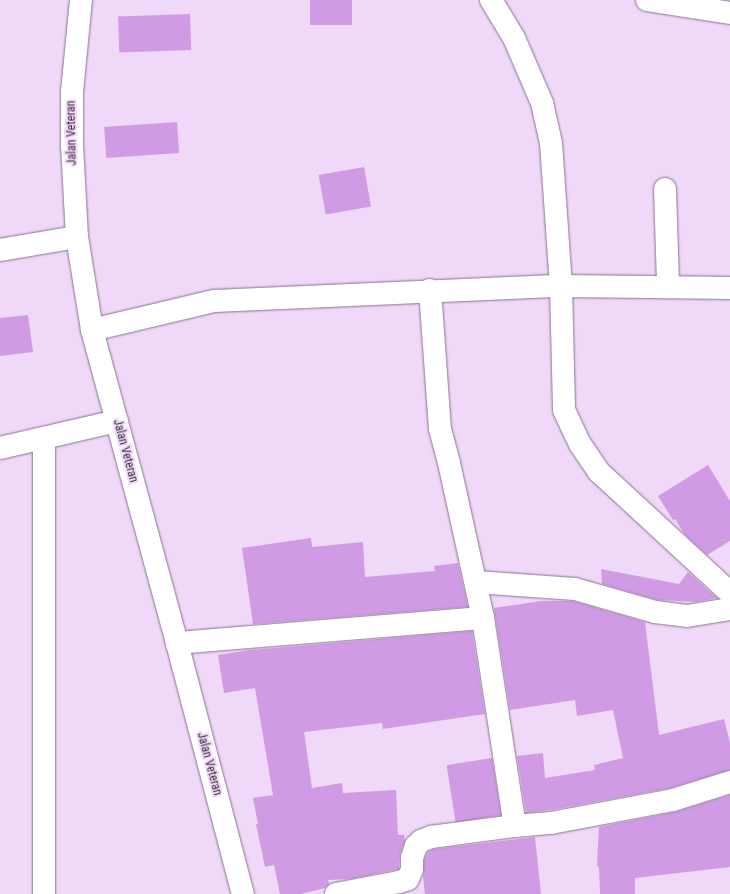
<!DOCTYPE html>
<html>
<head>
<meta charset="utf-8">
<style>
	body { margin:0 }
	#map { position:relative; width:730px; height:894px; overflow:hidden; background:#f0d8f8; font-family:"Roboto Condensed",sans-serif }
	div>[style] { position:absolute }
	[style*='--x'] { left:calc(var(--x)*1px); top:calc(var(--y)*1px); width:calc(var(--w)*1px); rotate:calc(var(--a)*1deg) }
	.building>* { inset:0; background:#d19ae5; transform-origin:0 0 }
	.roads { filter:drop-shadow(0 0 1px #887390) drop-shadow(0 0 1px #887390) }
	.minor>* { height:22px; margin:-11px; padding:0 11px; transform-origin:11px; border-radius:11px; background:#fff }
	.tertiary>* { height:22px; margin:-11px; padding:0 11px; transform-origin:11px; border-radius:11px; background:#fff }
	span { translate:-50% -50%; white-space:nowrap; text-align:center; line-height:1.15; -webkit-text-stroke:4px #f0d8f8; paint-order:stroke }
	.street-label { font-size:12px; color:#362d39 }
</style>
</head>
<body>
<div id="map">
	<div class="building">
		<div style="left:310px;top:0;width:42px;height:25px"></div>
		<div style="left:190px;top:14px;width:36px;height:72px;rotate:88deg"></div>
		<div style="left:177px;top:122px;width:31px;height:73px;rotate:86deg"></div>
		<div style="left:364px;top:167px;width:40px;height:46px;rotate:80deg"></div>
		<div style="clip-path:polygon(28px 315px,33px 352px,0 356px,0 318px)"></div>
		<div style="clip-path:polygon(708px 465px,730px 501px,730px 541px,707px 555px,685px 535px,675px 519px,673px 520px,658px 496px)"></div>
		<div style="clip-path:polygon(311px 538px,312px 547px,363px 542px,365px 577px,435px 571px,434px 566px,458px 563px,468px 607px,253px 624px,242px 548px)"></div>
		<div style="clip-path:polygon(601px 569px,679px 584px,688px 572px,717px 598px,696px 602px,658px 600px,602px 584px)"></div>
		<div style="clip-path:polygon(541px 601px,573px 601px,645px 622px,659px 735px,724px 719px,730px 743px,730px 770px,670px 788px,556px 809px,526px 813px,517px 756px,543px 753px,545px 778px,595px 770px,594px 765px,623px 758px,613px 710px,577px 716px,575px 700px,510px 710px,494px 608px)"></div>
		<div style="clip-path:polygon(472px 631px,485px 714px,383px 729px,382px 723px,304px 732px,312px 788px,342px 783px,343px 793px,396px 790px,398px 835px,404px 835px,405px 841px,400px 854px,399px 869px,350px 879px,328px 880px,329px 884px,325px 888px,301px 894px,280px 894px,274px 865px,265px 867px,256px 824px,258px 824px,253px 798px,273px 795px,255px 688px,224px 693px,218px 655px,250px 650px)"></div>
		<div style="left:492px;top:758px;width:58px;height:46px;rotate:81deg"></div>
		<div style="clip-path:polygon(730px 795px,730px 867px,635px 878px,635px 894px,600px 894px,599px 867px,597px 866px,599px 827px,675px 812px)"></div>
		<div style="clip-path:polygon(535px 837px,541px 894px,425px 894px,423px 876px,424px 860px,428px 852px,434px 849px)"></div>
	</div>
	<div class="roads">
		<div class="minor">
			<div style="--x:491;--y:0;--w:44;--a:58.8"></div>
			<div style="--x:514;--y:38;--w:71;--a:66.7"></div>
			<div style="--x:542;--y:103;--w:41;--a:77.3"></div>
			<div style="--x:551;--y:143;--w:143;--a:86"></div>
			<div style="--x:561;--y:286;--w:124;--a:88.6"></div>
			<div style="--x:564;--y:410;--w:38;--a:65"></div>
			<div style="--x:580;--y:444;--w:34;--a:56"></div>
			<div style="--x:599;--y:472;--w:178;--a:42.7"></div>
			<div style="--x:647;--y:0;--w:84;--a:8.9"></div>
			<div style="--x:665;--y:189;--w:98;--a:88.2"></div>
			<div style="--x:0;--y:250;--w:78;--a:-9.6"></div>
			<div style="--x:430;--y:290;--w:139;--a:85.9"></div>
			<div style="--x:440;--y:429;--w:35;--a:75"></div>
			<div style="--x:449;--y:463;--w:159;--a:77.6"></div>
			<div style="--x:483;--y:618;--w:210;--a:81.3"></div>
			<div style="--x:92;--y:330;--w:125;--a:-13.4"></div>
			<div style="--x:214;--y:301;--w:347;--a:-2.5"></div>
			<div style="--x:561;--y:286;--w:169;--a:0.7"></div>
			<div style="--x:44;--y:438;--w:456;--a:90"></div>
			<div style="--x:0;--y:448;--w:120;--a:-13"></div>
			<div style="--x:476;--y:582;--w:99;--a:4"></div>
			<div style="--x:575;--y:589;--w:83;--a:16"></div>
			<div style="--x:655;--y:612;--w:32;--a:7"></div>
			<div style="--x:687;--y:616;--w:44;--a:-9.2"></div>
			<div style="--x:177;--y:643;--w:307;--a:-4.7"></div>
			<div style="--x:336;--y:894;--w:64;--a:-10.8"></div>
			<div style="--x:399;--y:882;--w:9;--a:-18"></div>
			<div style="--x:408;--y:879;--w:11;--a:-68"></div>
			<div style="--x:412;--y:869;--w:11;--a:-90"></div>
			<div style="--x:412;--y:858;--w:13;--a:-72"></div>
			<div style="--x:416;--y:846;--w:7;--a:-45"></div>
			<div style="--x:421;--y:841;--w:11;--a:-22"></div>
			<div style="--x:431;--y:837;--w:85;--a:-7.5"></div>
			<div style="--x:515;--y:826;--w:36;--a:-5"></div>
			<div style="--x:551;--y:823;--w:124;--a:-10.7"></div>
			<div style="--x:673;--y:800;--w:60;--a:-17.5"></div>
		</div>
		<div class="tertiary">
			<div style="--x:81;--y:0;--w:91;--a:95.6"></div>
			<div style="--x:72;--y:91;--w:54;--a:90"></div>
			<div style="--x:72;--y:145;--w:92;--a:86.9"></div>
			<div style="--x:77;--y:237;--w:94;--a:80.8"></div>
			<div style="--x:92;--y:330;--w:324;--a:74.8"></div>
			<div style="--x:177;--y:643;--w:260;--a:75.3"></div>
		</div>
	</div>
	<div class="street-label">
		<span style="left:72px;top:133px;rotate:-91deg">Jalan Veteran</span>
		<span style="left:125px;top:451px;rotate:75deg">Jalan Veteran</span>
		<span style="left:209px;top:764px;rotate:75deg">Jalan Veteran</span>
	</div>
</div>
</body>
</html>
